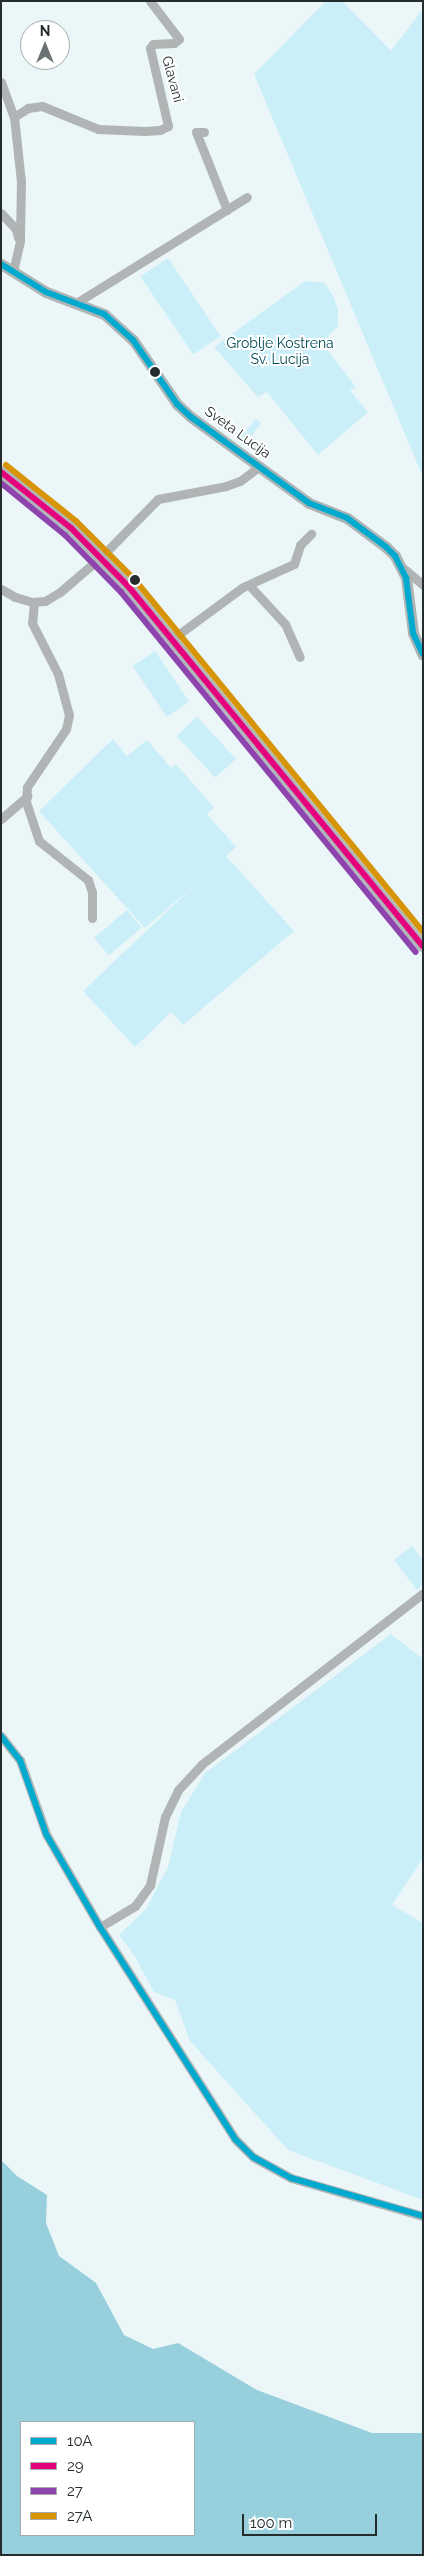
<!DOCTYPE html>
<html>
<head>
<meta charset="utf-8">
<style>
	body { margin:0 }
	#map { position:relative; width:424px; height:2556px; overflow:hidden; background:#ebf6f8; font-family:Raleway,sans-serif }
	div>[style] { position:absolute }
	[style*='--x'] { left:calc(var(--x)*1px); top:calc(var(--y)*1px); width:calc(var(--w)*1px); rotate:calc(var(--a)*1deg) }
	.green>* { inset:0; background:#cbeff8; transform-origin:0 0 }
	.water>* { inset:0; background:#97d0dc }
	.street>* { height:9px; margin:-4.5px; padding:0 4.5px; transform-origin:4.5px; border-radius:4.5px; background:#b0b4b5 }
	.secondary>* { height:11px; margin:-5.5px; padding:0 5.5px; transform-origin:5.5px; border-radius:5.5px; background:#aeb3b4 }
	.primary>* { height:12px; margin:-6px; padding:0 6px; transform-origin:6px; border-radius:6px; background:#b0b6b8 }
	.bus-1>* { height:6px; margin:-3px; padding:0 3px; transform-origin:3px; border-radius:3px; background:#00a9ce }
	.bus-2>* { height:6px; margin:-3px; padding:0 3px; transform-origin:3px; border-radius:3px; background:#e5007d }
	.bus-3>* { height:6px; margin:-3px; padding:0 3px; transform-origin:3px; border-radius:3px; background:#8e44ad }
	.bus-4>* { height:6px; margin:-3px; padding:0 3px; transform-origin:3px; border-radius:3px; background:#d79407 }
	.dots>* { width:14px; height:14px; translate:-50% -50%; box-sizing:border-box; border:2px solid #fff; border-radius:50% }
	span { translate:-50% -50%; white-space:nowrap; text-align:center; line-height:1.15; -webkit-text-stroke:4px #fff; paint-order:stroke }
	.street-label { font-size:14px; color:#242c2d }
	.park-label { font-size:14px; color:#034b57 }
	.frame { position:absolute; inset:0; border:2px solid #242c2d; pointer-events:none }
	.legend { position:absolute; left:20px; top:2421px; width:175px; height:115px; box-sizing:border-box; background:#fff; border:1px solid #a7abab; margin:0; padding:6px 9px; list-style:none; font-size:15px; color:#242c2d }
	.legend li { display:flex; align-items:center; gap:10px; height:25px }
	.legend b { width:25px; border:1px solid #a7abab }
	.north { position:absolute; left:20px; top:20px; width:50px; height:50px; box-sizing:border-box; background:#fff; border:1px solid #a7abab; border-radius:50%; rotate:0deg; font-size:14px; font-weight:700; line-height:20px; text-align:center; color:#242c2d }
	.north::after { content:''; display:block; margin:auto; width:18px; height:22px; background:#6a7374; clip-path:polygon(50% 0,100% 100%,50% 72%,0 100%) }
	.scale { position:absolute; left:242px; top:2514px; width:135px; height:22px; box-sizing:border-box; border:2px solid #242c2d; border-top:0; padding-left:6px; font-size:15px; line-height:18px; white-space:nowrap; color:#242c2d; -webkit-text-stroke:4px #fff; paint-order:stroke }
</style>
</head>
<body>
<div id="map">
	<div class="green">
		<div style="clip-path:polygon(326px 1px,342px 1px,391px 51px,423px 9px,423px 477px,254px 74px)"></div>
		<div style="left:168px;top:258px;width:94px;height:33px;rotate:56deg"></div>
		<div style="clip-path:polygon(305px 281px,325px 283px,334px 298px,338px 310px,338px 326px,322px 343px,356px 387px,350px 391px,368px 412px,318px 455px,267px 392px,258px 397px,214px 347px)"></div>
		<div style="clip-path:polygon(256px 419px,261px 423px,244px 446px,238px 441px)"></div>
		<div style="left:155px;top:651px;width:61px;height:27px;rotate:56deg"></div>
		<div style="left:197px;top:717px;width:57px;height:28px;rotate:47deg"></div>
		<div style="clip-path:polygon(113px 739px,127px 756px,147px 740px,171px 768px,176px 764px,214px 808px,207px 814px,236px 847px,226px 856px,294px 931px,183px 1025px,171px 1012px,135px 1047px,83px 991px,197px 883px,145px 928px,39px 811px)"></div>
		<div style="left:127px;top:910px;width:23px;height:43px;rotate:50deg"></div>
		<div style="clip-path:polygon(412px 1546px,423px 1560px,423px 1584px,417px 1590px,394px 1560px)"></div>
		<div style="clip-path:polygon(391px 1634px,423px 1659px,423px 1858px,392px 1905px,423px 1923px,423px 2200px,288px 2150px,190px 2041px,175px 2000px,154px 1992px,134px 1955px,119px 1935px,146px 1909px,168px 1867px,181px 1812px,205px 1773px)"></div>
	</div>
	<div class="water">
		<div style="clip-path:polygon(evenodd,1px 2160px,17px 2176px,47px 2195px,46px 2223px,59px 2256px,96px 2283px,124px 2335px,153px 2349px,178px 2343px,257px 2390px,372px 2433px,423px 2433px,423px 2555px,1px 2555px,1px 2160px,21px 2422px,194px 2422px,194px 2535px,21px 2535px,21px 2422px)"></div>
	</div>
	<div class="street">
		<div style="--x:1;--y:82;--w:37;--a:70"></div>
		<div style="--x:14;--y:117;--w:64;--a:83.8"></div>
		<div style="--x:21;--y:181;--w:60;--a:91"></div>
		<div style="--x:20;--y:241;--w:31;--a:103"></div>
		<div style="--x:14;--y:117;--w:17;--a:-33"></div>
		<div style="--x:28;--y:108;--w:14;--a:-8"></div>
		<div style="--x:42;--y:106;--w:61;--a:22.3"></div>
		<div style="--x:98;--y:129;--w:47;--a:2.4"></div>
		<div style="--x:145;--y:131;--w:15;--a:-4"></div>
		<div style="--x:160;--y:130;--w:9;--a:-27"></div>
		<div style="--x:168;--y:126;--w:80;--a:-103"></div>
		<div style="--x:150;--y:48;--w:5;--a:-53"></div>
		<div style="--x:153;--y:44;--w:21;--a:-3"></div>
		<div style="--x:174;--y:43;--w:6;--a:-39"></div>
		<div style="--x:179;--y:39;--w:48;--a:-127.3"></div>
		<div style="--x:204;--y:132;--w:8;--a:180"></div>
		<div style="--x:196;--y:132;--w:84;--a:68.3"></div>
		<div style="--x:1;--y:213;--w:22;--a:47"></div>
		<div style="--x:16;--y:229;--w:9;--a:77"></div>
		<div style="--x:76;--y:303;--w:201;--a:-31.8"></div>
		<div style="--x:403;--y:568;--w:26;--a:40"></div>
		<div style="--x:249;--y:585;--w:53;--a:47.3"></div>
		<div style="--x:285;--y:624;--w:36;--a:66"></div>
		<div style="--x:1;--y:589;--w:16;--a:30"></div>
		<div style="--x:15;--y:597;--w:18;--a:16"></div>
		<div style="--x:32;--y:602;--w:13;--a:-4"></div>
		<div style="--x:45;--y:601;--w:17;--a:-31"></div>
		<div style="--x:60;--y:592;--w:54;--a:-40.5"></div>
		<div style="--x:101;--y:557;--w:81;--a:-45.5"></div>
		<div style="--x:158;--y:499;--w:69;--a:-10.8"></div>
		<div style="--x:226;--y:486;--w:15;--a:-20"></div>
		<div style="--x:240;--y:481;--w:25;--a:-37"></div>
		<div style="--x:34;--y:602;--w:21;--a:95"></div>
		<div style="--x:32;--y:623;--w:57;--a:63"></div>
		<div style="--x:58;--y:674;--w:42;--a:75"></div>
		<div style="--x:69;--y:715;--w:14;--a:102"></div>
		<div style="--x:66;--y:729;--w:70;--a:123.9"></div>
		<div style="--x:27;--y:787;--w:15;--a:94"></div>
		<div style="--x:26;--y:802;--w:41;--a:71.6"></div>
		<div style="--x:39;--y:841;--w:63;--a:38.5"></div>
		<div style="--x:88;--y:880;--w:13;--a:72"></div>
		<div style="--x:92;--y:892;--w:26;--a:90"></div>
		<div style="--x:171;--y:640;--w:89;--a:-36.4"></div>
		<div style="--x:243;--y:587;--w:56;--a:-24.3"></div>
		<div style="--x:294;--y:564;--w:20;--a:-72"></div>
		<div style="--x:300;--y:545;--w:16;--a:-45"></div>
		<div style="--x:1;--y:819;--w:35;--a:-41"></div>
		<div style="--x:1;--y:1736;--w:31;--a:52"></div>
		<div style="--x:20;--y:1760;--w:78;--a:70.6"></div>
		<div style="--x:46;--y:1834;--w:108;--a:59.9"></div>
		<div style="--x:100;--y:1927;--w:251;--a:57.5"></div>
		<div style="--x:235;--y:2139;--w:25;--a:45"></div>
		<div style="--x:253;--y:2157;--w:43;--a:28.9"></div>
		<div style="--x:291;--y:2178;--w:137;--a:16.1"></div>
		<div style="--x:100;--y:1927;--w:41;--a:-31"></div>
		<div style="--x:135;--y:1906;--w:26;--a:-54"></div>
		<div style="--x:150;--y:1885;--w:70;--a:-77.6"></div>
		<div style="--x:165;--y:1817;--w:30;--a:-64"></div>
		<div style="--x:178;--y:1790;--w:35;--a:-47"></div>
		<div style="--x:202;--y:1764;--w:279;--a:-37.7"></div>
	</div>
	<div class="secondary">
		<div style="--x:1;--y:264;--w:53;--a:31.9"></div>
		<div style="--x:46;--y:292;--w:62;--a:20.8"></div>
		<div style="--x:104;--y:314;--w:39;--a:42"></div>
		<div style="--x:133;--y:340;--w:78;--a:55.5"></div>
		<div style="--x:177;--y:404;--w:19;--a:43"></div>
		<div style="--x:191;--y:417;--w:146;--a:36.1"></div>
		<div style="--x:309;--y:503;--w:41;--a:21.5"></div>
		<div style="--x:347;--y:518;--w:49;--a:36.6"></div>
		<div style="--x:386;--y:547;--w:13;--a:45"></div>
		<div style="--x:395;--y:556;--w:25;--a:63"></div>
		<div style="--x:406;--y:578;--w:55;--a:82.7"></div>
		<div style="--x:413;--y:633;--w:24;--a:66"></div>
	</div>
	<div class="primary">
		<div style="--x:1;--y:472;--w:90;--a:38.7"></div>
		<div style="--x:71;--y:528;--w:81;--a:45.5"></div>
		<div style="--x:128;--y:586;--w:465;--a:50.7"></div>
	</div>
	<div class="bus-1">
		<div style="--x:1;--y:264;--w:53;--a:31.9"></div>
		<div style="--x:46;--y:292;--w:62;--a:20.8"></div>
		<div style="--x:104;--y:314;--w:39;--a:42"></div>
		<div style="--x:133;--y:340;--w:78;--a:55.5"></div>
		<div style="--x:177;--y:404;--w:19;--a:43"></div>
		<div style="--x:191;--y:417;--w:146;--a:36.1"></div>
		<div style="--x:309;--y:503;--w:41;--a:21.5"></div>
		<div style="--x:347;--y:518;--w:49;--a:36.6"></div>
		<div style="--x:386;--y:547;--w:13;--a:45"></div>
		<div style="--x:395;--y:556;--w:25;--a:63"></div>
		<div style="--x:406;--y:578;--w:55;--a:82.7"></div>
		<div style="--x:413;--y:633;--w:23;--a:65"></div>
		<div style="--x:1;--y:1736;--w:31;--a:52"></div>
		<div style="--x:20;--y:1760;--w:78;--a:70.6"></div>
		<div style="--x:46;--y:1834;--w:108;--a:59.9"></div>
		<div style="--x:100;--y:1927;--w:251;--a:57.5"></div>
		<div style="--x:235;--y:2139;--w:25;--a:45"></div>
		<div style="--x:253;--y:2157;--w:43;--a:28.9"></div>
		<div style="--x:291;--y:2178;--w:137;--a:16.1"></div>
	</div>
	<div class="bus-2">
		<div style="--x:1;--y:472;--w:90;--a:38.7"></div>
		<div style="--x:71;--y:528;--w:81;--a:45.5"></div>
		<div style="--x:128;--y:586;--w:465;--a:50.7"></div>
	</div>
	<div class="bus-3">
		<div style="--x:1;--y:483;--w:82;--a:39.1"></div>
		<div style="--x:65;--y:535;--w:80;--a:45.5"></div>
		<div style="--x:121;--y:592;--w:465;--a:50.7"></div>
	</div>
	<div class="bus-4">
		<div style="--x:6;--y:465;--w:90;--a:38.7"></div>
		<div style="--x:76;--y:521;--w:83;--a:45"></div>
		<div style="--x:135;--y:580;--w:455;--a:50.7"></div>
	</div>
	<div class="dots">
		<div style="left:155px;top:372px;background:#242c2d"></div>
		<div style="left:135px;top:580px;background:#242c2d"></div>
	</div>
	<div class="street-label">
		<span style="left:173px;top:79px;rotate:75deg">Glavani</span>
		<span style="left:238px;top:432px;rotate:36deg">Sveta Lucija</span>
	</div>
	<div class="park-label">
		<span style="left:280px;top:351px">Groblje Kostrena<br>Sv. Lucija</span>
	</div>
	<div class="frame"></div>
	<ul class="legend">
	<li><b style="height:6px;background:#00a9ce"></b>10A</li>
	<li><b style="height:6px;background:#e5007d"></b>29</li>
	<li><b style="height:6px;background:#8e44ad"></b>27</li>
	<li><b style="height:6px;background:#d79407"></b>27A</li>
	</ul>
	<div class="north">N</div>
	<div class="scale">100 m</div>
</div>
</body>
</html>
